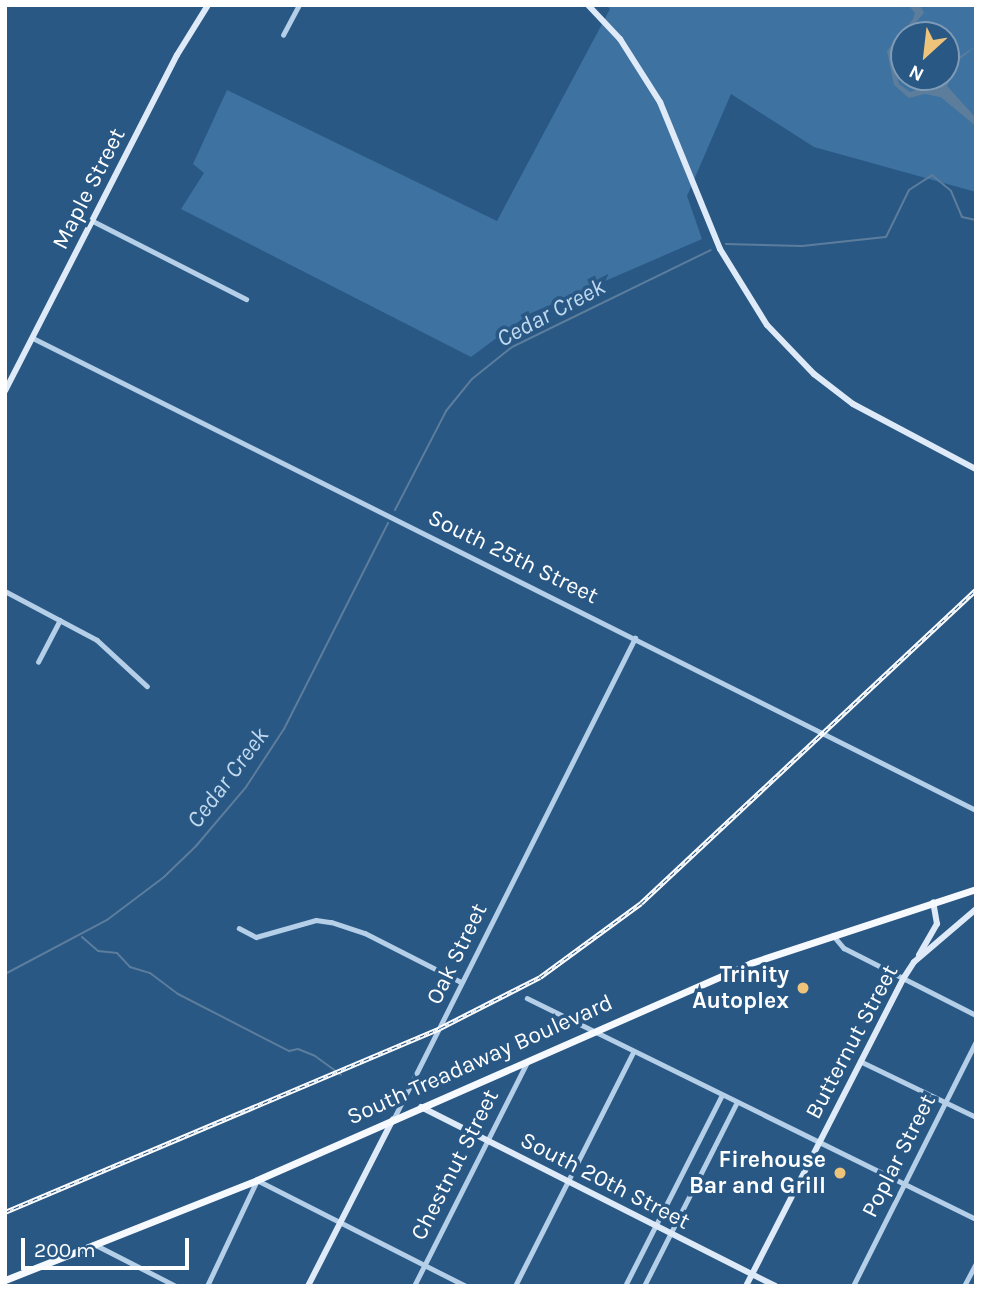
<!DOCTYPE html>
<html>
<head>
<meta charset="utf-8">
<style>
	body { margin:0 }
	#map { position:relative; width:981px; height:1291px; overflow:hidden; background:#295885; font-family:Karla,sans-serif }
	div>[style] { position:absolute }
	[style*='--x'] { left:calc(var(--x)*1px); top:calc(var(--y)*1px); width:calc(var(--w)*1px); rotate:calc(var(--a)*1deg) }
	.green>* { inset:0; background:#3e72a1 }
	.water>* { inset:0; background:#5d7d9c }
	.stream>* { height:2px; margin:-1px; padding:0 1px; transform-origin:1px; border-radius:1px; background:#5d7d9c }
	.street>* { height:4.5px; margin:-2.25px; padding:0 2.25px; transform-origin:2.25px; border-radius:2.25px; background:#b4cfe7 }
	.secondary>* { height:6px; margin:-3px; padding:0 3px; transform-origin:3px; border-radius:3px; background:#deeaf7 }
	.primary>* { height:7px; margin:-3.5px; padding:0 3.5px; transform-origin:3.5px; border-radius:3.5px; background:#f6f9fe }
	.rail>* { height:4.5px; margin-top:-2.25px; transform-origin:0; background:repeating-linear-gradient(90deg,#295885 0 5px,#fff 0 10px); box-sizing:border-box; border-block:2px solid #fff }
	.dots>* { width:19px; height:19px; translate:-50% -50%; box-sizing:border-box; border:4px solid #295885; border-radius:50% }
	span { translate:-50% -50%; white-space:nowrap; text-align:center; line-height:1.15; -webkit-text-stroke:7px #295885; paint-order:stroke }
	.street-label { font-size:23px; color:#fff }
	.poi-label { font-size:23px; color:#fff; font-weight:700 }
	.right { translate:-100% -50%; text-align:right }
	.water-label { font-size:24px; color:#c0d9ef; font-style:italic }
	.frame { position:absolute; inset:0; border:7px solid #fff; pointer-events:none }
	.north { position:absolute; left:890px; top:21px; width:70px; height:70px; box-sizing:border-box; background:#295885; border:2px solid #7f9bb6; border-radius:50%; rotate:207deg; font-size:19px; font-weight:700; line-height:28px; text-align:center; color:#fff }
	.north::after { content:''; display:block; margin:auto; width:24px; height:32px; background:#eec47b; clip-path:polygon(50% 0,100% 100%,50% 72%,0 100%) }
	.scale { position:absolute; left:21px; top:1238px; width:168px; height:32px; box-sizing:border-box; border:4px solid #fff; border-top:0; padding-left:9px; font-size:21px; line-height:24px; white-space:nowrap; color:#fff; -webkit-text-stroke:5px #295885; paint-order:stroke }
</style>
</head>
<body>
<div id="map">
	<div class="green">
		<div style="clip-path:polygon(evenodd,606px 5px,976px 5px,976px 192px,814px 147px,731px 94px,687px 196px,702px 239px,529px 314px,471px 357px,181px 209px,204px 173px,193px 164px,227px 90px,497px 221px,610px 9px,606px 5px,904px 35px,946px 35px,946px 77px,904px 77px,904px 35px)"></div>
	</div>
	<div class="water">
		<div style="clip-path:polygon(908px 5px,920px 5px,924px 13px,896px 45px,893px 60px,899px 84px,910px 92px,939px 82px,954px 60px,976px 46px,959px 60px,947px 86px,976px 118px,976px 126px,945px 98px,925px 94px,909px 98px,894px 85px,887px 51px,913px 19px,915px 13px)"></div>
	</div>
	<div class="stream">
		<div style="--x:941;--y:96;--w:45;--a:39.6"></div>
		<div style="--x:726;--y:244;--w:76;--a:1.5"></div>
		<div style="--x:802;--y:246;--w:84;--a:-6.1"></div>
		<div style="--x:886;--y:237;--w:52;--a:-63.9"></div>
		<div style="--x:909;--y:190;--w:27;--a:-33"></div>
		<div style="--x:932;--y:175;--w:25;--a:40"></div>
		<div style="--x:951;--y:191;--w:28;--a:67"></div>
		<div style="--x:962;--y:217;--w:14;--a:12"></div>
		<div style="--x:395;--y:510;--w:111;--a:-62.7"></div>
		<div style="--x:446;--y:411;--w:41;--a:-50.9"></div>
		<div style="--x:472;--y:379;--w:51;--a:-38.7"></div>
		<div style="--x:512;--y:347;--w:221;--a:-26"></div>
		<div style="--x:82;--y:937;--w:21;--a:41"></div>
		<div style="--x:98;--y:951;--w:19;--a:6"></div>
		<div style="--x:117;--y:953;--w:19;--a:47"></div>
		<div style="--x:130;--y:967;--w:21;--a:17"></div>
		<div style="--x:150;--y:973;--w:35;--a:37"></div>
		<div style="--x:178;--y:994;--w:125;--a:27.2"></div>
		<div style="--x:289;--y:1051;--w:9;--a:-13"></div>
		<div style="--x:298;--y:1049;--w:18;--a:22"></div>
		<div style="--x:315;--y:1056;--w:32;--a:36"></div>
		<div style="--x:5;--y:974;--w:115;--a:-27.9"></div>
		<div style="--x:107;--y:920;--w:71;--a:-37"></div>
		<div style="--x:164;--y:877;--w:45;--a:-44.1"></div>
		<div style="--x:196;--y:846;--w:77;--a:-49.7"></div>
		<div style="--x:246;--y:787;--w:69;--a:-56.8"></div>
		<div style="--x:284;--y:729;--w:231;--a:-63.2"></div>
	</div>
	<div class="street">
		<div style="--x:283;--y:35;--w:34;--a:-62"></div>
		<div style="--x:93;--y:221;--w:172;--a:27"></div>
		<div style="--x:33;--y:338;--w:1055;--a:26.59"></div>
		<div style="--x:5;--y:591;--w:104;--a:28"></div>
		<div style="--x:97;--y:640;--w:68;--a:42.6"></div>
		<div style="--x:38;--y:662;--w:47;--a:-62.4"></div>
		<div style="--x:239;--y:928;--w:19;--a:28"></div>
		<div style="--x:256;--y:937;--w:62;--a:-15.8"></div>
		<div style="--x:316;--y:920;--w:15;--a:8"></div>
		<div style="--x:331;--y:922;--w:36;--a:18"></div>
		<div style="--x:365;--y:933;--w:108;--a:27"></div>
		<div style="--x:833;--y:935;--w:17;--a:50"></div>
		<div style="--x:844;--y:948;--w:148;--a:26.9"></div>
		<div style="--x:527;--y:998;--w:500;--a:26.21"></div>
		<div style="--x:860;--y:1061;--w:129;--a:25.8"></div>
		<div style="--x:394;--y:1118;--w:537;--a:-63.34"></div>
		<div style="--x:94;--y:1244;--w:92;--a:27.1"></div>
		<div style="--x:207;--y:1286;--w:117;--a:-64.7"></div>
		<div style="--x:257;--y:1180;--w:234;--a:26.9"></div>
		<div style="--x:414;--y:1286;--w:251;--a:-63.2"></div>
		<div style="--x:515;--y:1286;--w:262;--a:-63.2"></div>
		<div style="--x:625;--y:1286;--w:214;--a:-63.1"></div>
		<div style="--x:644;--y:1286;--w:206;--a:-63.2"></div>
		<div style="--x:853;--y:1286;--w:274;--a:-63.3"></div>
		<div style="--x:964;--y:1286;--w:26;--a:-62"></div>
	</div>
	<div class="secondary">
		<div style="--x:588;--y:5;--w:47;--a:46.7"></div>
		<div style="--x:620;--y:39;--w:75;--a:57.6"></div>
		<div style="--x:660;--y:102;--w:159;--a:67.8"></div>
		<div style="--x:720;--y:249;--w:89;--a:58.3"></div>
		<div style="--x:767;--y:325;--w:68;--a:46.2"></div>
		<div style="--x:814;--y:374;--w:49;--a:37.6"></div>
		<div style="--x:853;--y:404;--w:139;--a:27.9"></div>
		<div style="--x:5;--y:391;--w:377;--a:-62.9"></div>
		<div style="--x:177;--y:55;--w:59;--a:-58.2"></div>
		<div style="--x:919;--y:955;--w:36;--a:-60"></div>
		<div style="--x:937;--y:924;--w:22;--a:-100"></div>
		<div style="--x:421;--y:1107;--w:397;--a:26.8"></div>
		<div style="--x:308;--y:1286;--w:187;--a:-63"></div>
		<div style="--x:746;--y:1286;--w:345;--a:-62.9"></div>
		<div style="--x:903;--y:979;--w:20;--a:-57"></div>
		<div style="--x:914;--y:962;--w:82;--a:-40.5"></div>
	</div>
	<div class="primary">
		<div style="--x:5;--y:1280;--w:271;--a:-21.6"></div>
		<div style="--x:257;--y:1180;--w:540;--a:-23.71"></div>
		<div style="--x:751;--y:963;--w:237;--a:-18.2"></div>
	</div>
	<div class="rail">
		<div style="--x:5;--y:1212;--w:472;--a:-22.9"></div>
		<div style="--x:440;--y:1028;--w:112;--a:-27"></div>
		<div style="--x:540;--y:977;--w:125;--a:-36.2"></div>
		<div style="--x:641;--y:903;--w:459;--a:-43.1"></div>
	</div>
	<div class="dots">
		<div style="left:803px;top:988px;background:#eec47b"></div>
		<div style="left:840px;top:1173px;background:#eec47b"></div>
	</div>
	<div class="street-label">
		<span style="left:89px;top:189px;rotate:-63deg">Maple Street</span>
		<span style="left:513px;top:557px;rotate:26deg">South 25th Street</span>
		<span style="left:457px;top:954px;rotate:-64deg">Oak Street</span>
		<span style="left:852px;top:1042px;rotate:-62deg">Butternut Street</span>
		<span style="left:480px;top:1060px;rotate:-24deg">South Treadaway Boulevard</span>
		<span style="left:899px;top:1156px;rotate:-63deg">Poplar Street</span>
		<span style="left:455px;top:1165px;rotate:-63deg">Chestnut Street</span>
		<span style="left:605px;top:1181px;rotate:27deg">South 20th Street</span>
	</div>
	<div class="poi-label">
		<span class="right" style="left:789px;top:988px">Trinity<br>Autoplex</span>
		<span class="right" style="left:826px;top:1173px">Firehouse<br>Bar and Grill</span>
	</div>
	<div class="water-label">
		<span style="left:551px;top:313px;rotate:-28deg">Cedar Creek</span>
		<span style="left:228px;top:778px;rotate:-53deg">Cedar Creek</span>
	</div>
	<div class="frame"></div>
	<div class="north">N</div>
	<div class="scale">200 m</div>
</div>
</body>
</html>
